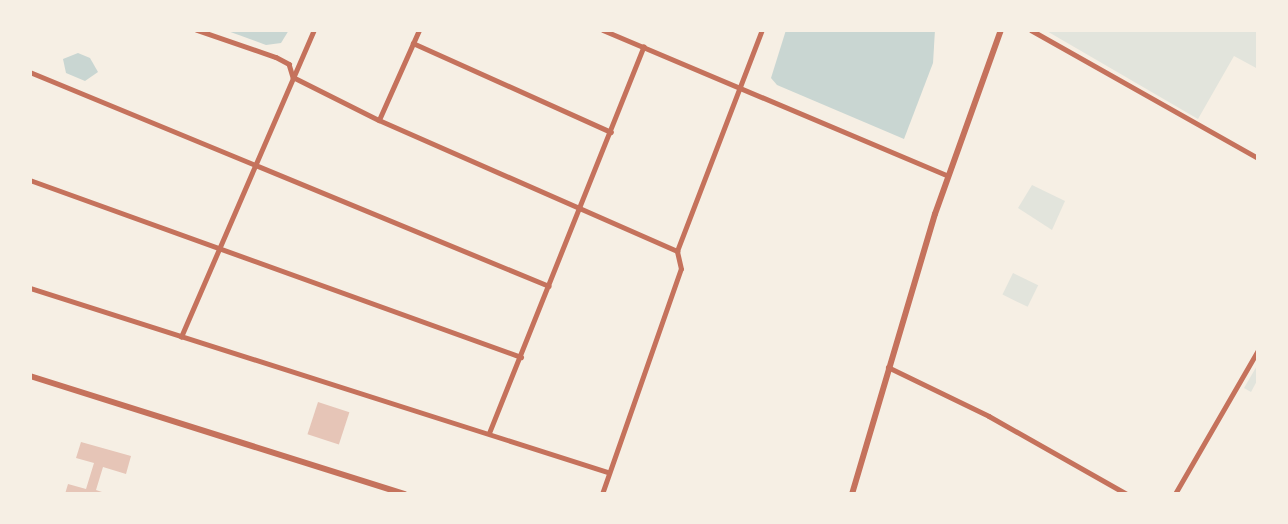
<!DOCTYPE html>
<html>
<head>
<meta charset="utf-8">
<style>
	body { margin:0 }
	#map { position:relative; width:1288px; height:524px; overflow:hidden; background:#f6efe4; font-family:"PT Sans Narrow",sans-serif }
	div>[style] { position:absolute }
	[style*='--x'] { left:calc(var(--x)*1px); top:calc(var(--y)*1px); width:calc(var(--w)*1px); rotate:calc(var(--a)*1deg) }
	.green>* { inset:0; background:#e2e4dc; transform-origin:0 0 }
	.water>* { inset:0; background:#c9d6d2 }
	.building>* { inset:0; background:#e6c5b7; transform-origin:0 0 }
	.minor>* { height:4.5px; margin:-2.25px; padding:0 2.25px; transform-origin:2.25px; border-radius:2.25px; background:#c5725c }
	.tertiary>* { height:6px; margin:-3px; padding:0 3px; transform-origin:3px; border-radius:3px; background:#c5725c }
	span { translate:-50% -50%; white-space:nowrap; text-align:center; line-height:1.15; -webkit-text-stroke:6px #f6efe4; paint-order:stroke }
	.frame { position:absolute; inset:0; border:32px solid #f6efe4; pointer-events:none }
</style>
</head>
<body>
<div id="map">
	<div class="green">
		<div style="clip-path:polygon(1045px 30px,1258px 30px,1258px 69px,1234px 56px,1198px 119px)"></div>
		<div style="clip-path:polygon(1032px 185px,1065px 201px,1052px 230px,1018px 208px)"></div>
		<div style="left:1013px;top:273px;width:28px;height:24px;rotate:26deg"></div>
		<div style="clip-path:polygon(1258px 364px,1258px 379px,1251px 392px,1244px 388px)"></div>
	</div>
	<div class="water">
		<div style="clip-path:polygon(225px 30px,289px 30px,281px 43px,266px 45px)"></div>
		<div style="clip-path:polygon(786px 30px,935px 30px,933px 63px,904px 139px,777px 85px,771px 78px)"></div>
		<div style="clip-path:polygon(78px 53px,90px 58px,98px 72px,85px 81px,66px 73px,63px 59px)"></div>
	</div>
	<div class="building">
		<div style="left:318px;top:402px;width:33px;height:34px;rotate:18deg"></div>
		<div style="clip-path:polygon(81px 442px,131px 456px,126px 474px,103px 467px,96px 490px,108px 494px,65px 494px,68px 484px,86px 489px,94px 463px,76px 458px)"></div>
	</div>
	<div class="minor">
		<div style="--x:197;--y:30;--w:83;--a:18.9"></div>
		<div style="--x:276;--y:57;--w:15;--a:28"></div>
		<div style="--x:289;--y:64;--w:14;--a:73"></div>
		<div style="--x:293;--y:77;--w:96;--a:26.6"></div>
		<div style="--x:379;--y:120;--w:326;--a:23.7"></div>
		<div style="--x:603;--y:30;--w:373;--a:22.9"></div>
		<div style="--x:1031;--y:30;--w:261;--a:29.4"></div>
		<div style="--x:413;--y:43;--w:217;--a:24.2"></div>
		<div style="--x:30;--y:72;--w:561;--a:22.41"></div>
		<div style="--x:379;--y:120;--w:98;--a:-66"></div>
		<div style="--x:30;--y:180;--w:522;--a:19.82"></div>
		<div style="--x:677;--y:251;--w:237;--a:-69"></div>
		<div style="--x:30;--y:288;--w:607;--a:17.66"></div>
		<div style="--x:181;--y:337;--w:335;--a:-66.6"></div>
		<div style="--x:888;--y:367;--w:112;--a:25.9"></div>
		<div style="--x:989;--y:416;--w:159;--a:29.5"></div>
		<div style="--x:489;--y:433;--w:416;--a:-68.2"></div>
		<div style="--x:602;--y:494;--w:238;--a:-70.7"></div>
		<div style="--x:681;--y:269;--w:18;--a:-103"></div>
		<div style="--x:1175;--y:494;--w:166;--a:-60"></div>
	</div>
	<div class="tertiary">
		<div style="--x:30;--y:376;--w:393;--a:17.5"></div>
		<div style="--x:852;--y:494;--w:292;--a:-73.5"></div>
		<div style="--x:935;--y:214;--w:195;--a:-70.3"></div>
	</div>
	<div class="frame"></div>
</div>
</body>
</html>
